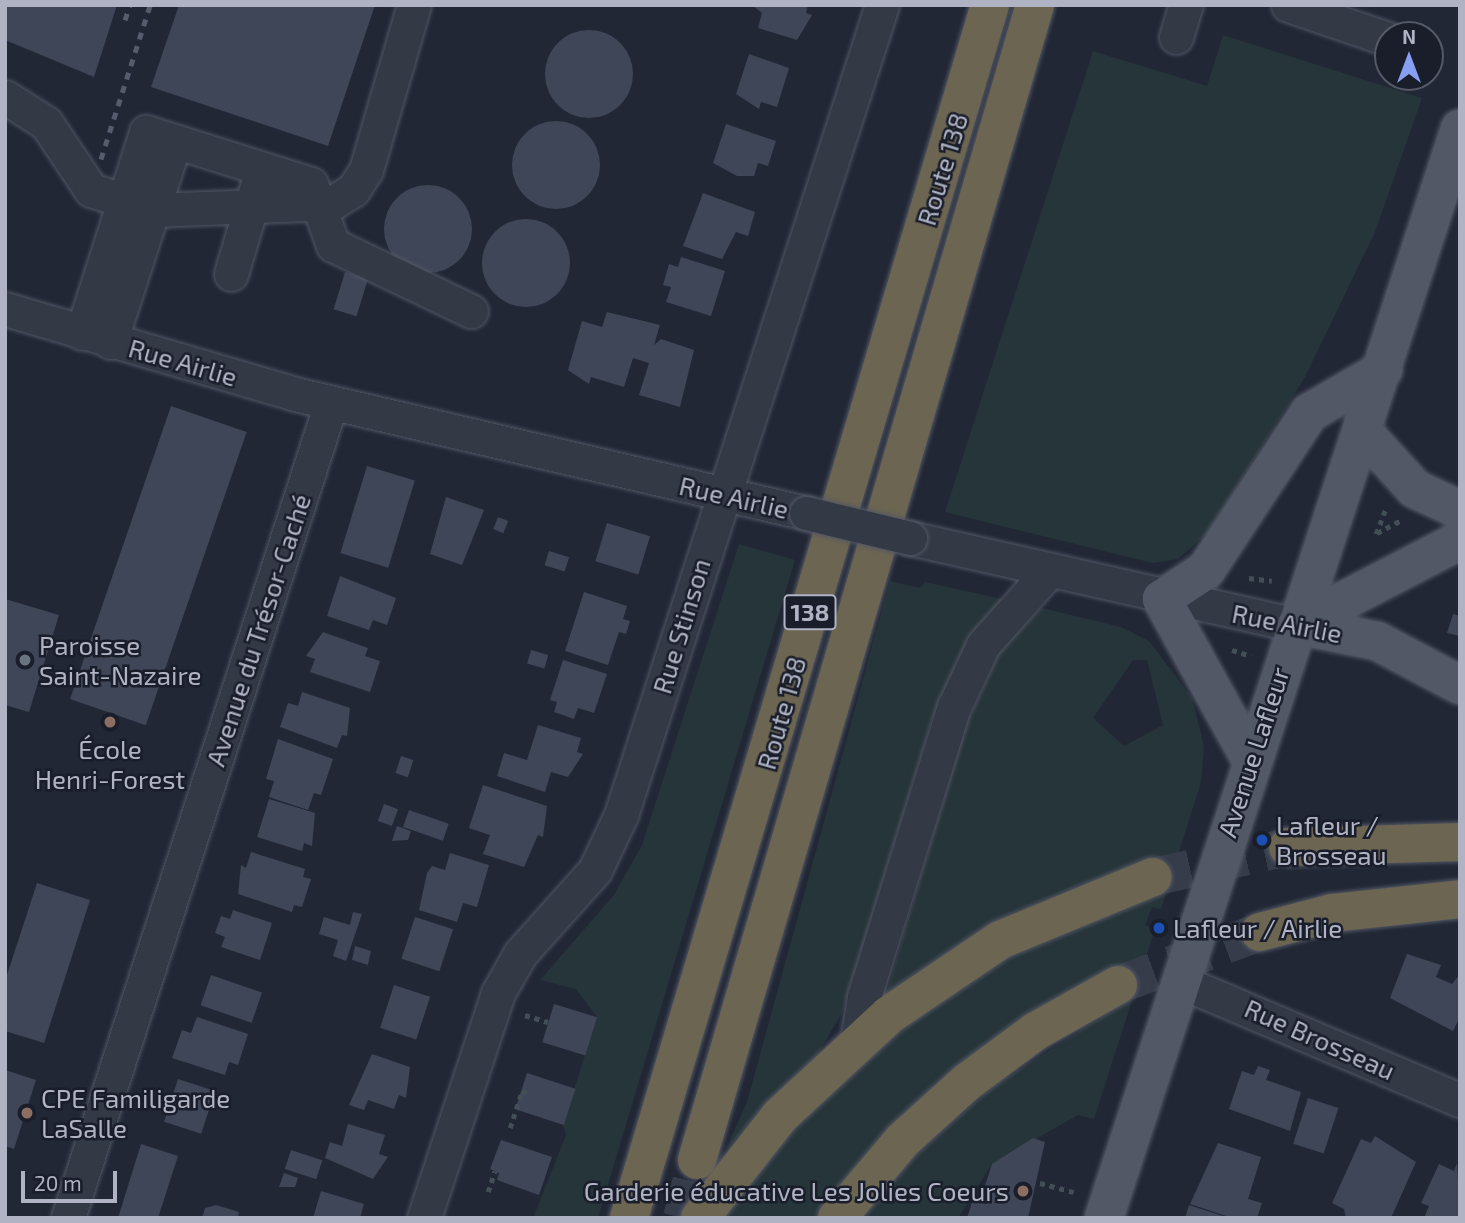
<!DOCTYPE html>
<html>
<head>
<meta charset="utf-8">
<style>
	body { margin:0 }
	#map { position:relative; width:1465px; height:1223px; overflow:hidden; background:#212735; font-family:"Exo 2",sans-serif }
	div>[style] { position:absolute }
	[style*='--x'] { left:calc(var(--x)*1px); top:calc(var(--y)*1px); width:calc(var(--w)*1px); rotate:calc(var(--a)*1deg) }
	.green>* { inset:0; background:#263539 }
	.building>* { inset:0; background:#3f4658; transform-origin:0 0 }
	.round { border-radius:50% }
	.highway-tunnel>* { height:38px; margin-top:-19px; transform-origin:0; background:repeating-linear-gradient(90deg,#363c4a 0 38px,transparent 0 57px) }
	.path>* { height:4.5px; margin-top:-2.25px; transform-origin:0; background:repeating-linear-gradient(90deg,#425056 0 5px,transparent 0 10px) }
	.roads { filter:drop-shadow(0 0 2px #525664) drop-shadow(0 0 2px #525664) }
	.minor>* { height:33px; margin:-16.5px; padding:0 16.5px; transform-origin:16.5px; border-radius:16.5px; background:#343946 }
	.major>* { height:38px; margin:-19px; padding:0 19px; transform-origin:19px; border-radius:19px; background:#525866 }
	.highway>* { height:38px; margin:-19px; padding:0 19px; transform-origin:19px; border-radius:19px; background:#6b6552 }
	.rail>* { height:5px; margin-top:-2.5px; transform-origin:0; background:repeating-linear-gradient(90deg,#565c6d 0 7px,transparent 0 14px) }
	.bridges { filter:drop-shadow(0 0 2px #525664) drop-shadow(0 0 2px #525664) }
	.minor-bridge>* { height:33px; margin:-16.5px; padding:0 16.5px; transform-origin:16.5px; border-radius:16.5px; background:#343946 }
	.dots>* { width:19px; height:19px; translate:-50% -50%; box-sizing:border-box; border:4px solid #1a1e2a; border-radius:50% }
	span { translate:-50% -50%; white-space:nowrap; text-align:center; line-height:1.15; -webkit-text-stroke:5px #1a1e2a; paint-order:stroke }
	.shield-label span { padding:2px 5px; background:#1a1e2a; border:2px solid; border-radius:5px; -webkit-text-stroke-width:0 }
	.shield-label { font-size:24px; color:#afb3c3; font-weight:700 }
	.street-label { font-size:26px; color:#afb3c3 }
	.poi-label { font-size:26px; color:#afb3c3 }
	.left { translate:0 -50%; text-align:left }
	.right { translate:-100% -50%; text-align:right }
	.frame { position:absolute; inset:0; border:7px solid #afb3c3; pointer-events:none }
	.north { position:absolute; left:1374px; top:21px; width:70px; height:70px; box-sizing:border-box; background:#1a1e2a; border:2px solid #565a67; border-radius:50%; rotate:0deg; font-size:19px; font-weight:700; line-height:28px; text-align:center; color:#afb3c3 }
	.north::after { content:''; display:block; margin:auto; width:24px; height:32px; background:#869ff0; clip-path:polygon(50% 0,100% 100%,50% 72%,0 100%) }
	.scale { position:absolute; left:21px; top:1171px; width:96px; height:32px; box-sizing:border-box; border:4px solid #afb3c3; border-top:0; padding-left:9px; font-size:21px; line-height:24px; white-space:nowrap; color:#afb3c3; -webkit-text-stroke:5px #1a1e2a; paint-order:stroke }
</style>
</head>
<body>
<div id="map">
	<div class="green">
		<div style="clip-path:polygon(1223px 35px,1422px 98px,1375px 232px,1305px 377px,1209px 532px,1178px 559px,1153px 563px,945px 512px,1093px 51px,1207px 86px)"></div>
		<div style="clip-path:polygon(739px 544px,795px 560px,598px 1218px,533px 1218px,566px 1135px,563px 1125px,597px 1017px,576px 989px,540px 980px,614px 895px,642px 845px)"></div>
		<div style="clip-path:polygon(890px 581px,920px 588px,925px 582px,1002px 599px,968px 638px,932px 719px,842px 1013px,817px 1055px,726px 1149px,747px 1102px)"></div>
		<div style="clip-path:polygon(evenodd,1042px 608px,1121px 627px,1149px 641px,1192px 698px,1204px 746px,1201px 782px,1161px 909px,1152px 907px,1145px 925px,1155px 929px,1094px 1119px,1078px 1115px,992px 1164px,958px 1218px,858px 1218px,894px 1175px,993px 1086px,1110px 1012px,1123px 968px,838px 1190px,817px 1218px,722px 1218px,786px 1135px,913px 1018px,1159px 859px,1038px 904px,886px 994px,965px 729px,1001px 648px,1042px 608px,1133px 660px,1147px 660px,1163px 725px,1124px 746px,1093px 718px,1133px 660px)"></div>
	</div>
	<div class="building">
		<div style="clip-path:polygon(5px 5px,117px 5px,94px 77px,5px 40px)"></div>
		<div style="clip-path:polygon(179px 5px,375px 5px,328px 146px,151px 87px)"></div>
		<div style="clip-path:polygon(752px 5px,808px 5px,806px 13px,812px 15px,797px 40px,758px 28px,762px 13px)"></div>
		<div class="round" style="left:545px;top:30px;width:88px;height:88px"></div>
		<div style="clip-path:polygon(749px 54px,789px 68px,777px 107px,761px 102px,759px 109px,736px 94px)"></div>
		<div class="round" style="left:512px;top:121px;width:88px;height:88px"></div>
		<div style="clip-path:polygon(726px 124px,776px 141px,768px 166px,758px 163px,754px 176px,737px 176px,713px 163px)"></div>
		<div class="round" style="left:384px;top:185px;width:88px;height:88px"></div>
		<div style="clip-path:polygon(703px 193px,755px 212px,748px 236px,736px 232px,722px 259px,683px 246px)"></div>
		<div class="round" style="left:482px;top:219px;width:88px;height:88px"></div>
		<div style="clip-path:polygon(681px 257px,725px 271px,711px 316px,666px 302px,671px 287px,663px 285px,669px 264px,678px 267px)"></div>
		<div style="left:345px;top:272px;width:24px;height:39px;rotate:17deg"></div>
		<div style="clip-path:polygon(607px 312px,660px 325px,654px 345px,661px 339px,694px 350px,680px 407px,639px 395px,649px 363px,633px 358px,624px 387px,591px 377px,589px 384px,568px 370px,582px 321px,602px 327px)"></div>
		<div style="left:171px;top:406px;width:80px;height:310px;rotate:19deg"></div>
		<div style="left:367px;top:466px;width:50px;height:91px;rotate:17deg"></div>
		<div style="clip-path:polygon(446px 497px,484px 510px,462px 565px,430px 554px)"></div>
		<div style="left:498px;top:517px;width:11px;height:13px;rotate:22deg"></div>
		<div style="left:607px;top:523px;width:45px;height:40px;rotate:17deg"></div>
		<div style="left:549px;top:551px;width:21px;height:15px;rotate:17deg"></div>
		<div style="clip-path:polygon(340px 576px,396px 598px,387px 625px,373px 620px,369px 630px,327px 616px)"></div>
		<div style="clip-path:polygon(584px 592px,627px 606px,623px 619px,630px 621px,626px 634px,619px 632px,608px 665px,565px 651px)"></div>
		<div style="clip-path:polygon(5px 599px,59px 615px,29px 712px,5px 705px)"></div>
		<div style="clip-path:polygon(1453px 614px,1460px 616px,1460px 636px,1447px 633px)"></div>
		<div style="clip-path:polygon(323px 632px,368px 648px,365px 656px,380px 661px,370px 692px,310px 672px,315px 659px,306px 656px)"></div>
		<div style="left:531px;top:650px;width:18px;height:14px;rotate:16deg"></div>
		<div style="clip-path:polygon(563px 660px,607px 674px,594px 713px,578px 708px,574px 719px,554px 712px,557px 702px,550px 700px)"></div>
		<div style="clip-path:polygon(302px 692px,350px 708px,347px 736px,342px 735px,337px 748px,280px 727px,288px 703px,298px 706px)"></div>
		<div style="clip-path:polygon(538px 725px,581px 738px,577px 752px,583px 754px,568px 777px,551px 772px,545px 792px,497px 776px,504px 753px,527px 760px)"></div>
		<div style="clip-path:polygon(278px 739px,333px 759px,321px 795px,314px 793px,308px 810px,269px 797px,274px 781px,266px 779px)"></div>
		<div style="left:401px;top:756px;width:13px;height:18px;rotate:18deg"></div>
		<div style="clip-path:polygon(483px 785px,547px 806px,543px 837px,538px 835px,524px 867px,483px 854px,490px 835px,469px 828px)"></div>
		<div style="clip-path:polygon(269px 799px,315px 813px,312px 846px,304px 843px,302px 851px,257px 837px)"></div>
		<div style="left:384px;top:804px;width:15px;height:18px;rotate:20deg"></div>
		<div style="left:409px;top:810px;width:42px;height:18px;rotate:19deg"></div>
		<div style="clip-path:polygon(397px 826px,411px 831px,408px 840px,392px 841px)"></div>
		<div style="clip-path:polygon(251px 852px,305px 869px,303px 877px,311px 879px,302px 907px,294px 905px,292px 912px,238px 894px,241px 865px,246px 868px)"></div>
		<div style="clip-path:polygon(450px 853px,489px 865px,477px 907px,463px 903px,457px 922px,419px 910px,427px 873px,432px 866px,445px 870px)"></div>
		<div style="clip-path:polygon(37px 883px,90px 900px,44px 1043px,5px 1031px,5px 981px)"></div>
		<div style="clip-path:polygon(233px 910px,272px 923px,260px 960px,221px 947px,225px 937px,215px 933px,221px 916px,230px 919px)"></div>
		<div style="clip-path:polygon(353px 912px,362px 914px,346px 961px,333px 956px,338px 940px,319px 934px,324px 917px,350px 925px)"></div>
		<div style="left:415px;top:917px;width:40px;height:44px;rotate:18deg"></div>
		<div style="clip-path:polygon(355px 946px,371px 951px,368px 965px,352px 960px)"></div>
		<div style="clip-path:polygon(1407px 954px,1441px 965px,1436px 977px,1452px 984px,1460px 974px,1460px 1017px,1453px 1031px,1390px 998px)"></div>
		<div style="left:211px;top:975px;width:54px;height:32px;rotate:19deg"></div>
		<div style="left:394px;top:985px;width:38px;height:45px;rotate:18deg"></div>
		<div style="left:554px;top:1004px;width:45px;height:40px;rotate:17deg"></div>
		<div style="clip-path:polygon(197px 1017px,248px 1034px,238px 1065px,229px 1062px,225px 1075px,172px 1058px,182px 1030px,191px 1033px)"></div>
		<div style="clip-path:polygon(372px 1054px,410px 1067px,406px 1098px,399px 1095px,394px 1109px,368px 1100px,364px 1110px,349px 1105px)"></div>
		<div style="clip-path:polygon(1258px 1066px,1270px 1070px,1266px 1080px,1301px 1092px,1290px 1131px,1229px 1109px,1242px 1071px,1254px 1075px)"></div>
		<div style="clip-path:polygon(5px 1070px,36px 1080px,14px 1149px,5px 1146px)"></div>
		<div style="left:527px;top:1073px;width:51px;height:38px;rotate:18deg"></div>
		<div style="left:178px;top:1079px;width:39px;height:45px;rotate:18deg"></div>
		<div style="left:1308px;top:1098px;width:32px;height:48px;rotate:18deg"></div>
		<div style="clip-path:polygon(348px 1124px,385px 1135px,379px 1154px,388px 1157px,373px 1179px,325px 1158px,330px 1142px,342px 1146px)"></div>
		<div style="clip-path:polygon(1375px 1136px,1416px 1162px,1391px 1218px,1346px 1218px,1344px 1209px,1332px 1203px,1361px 1139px,1371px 1143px)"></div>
		<div style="clip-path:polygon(1033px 1138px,1045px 1142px,1028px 1218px,967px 1218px,973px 1199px,980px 1201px,992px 1164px)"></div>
		<div style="clip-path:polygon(501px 1140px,552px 1157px,539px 1195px,497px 1180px,499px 1173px,490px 1169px)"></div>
		<div style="clip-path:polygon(1218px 1143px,1261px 1157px,1248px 1199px,1262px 1203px,1257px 1218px,1232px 1218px,1190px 1204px)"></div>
		<div style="clip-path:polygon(141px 1144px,178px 1156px,158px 1218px,118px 1218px)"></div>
		<div style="left:291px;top:1150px;width:33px;height:20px;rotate:18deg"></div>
		<div style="clip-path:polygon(1457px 1163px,1460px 1218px,1424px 1218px,1429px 1206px,1421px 1203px,1439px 1164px,1454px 1171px)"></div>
		<div style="clip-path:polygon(284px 1173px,298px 1178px,295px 1187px,279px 1187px)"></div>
		<div style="clip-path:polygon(321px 1191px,364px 1204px,360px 1218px,313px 1218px)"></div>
		<div style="clip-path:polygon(216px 1205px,239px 1212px,238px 1218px,202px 1218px,205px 1208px)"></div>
		<div style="clip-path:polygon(1189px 1205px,1226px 1217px,1226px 1218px,1185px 1218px)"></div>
	</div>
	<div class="highway-tunnel">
		<div style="--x:1153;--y:877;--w:138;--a:-12.5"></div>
		<div style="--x:1118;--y:985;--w:152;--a:-20.5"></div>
		<div style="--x:682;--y:1218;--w:60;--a:-75.5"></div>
	</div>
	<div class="path">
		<div style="--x:1377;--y:533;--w:26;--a:-28"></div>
		<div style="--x:1376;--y:534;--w:28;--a:-69"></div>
		<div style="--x:1249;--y:578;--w:23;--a:7"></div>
		<div style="--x:1232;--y:650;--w:20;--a:18"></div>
		<div style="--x:525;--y:1015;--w:24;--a:17"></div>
		<div style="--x:510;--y:1128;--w:39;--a:-72"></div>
		<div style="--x:522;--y:1091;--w:5;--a:22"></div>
		<div style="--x:1040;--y:1183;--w:35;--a:15"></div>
		<div style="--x:488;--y:1192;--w:22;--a:-72"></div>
	</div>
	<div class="roads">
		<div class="minor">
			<div style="--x:1288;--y:5;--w:106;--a:18.8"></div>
			<div style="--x:1176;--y:37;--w:34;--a:-73"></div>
			<div style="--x:5;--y:97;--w:49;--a:32.4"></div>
			<div style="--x:46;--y:123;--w:81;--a:56.1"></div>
			<div style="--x:91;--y:190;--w:65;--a:17.9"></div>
			<div style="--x:153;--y:210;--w:179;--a:-2.2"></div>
			<div style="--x:332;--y:203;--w:25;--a:-32"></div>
			<div style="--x:353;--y:190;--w:24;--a:-57"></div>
			<div style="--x:366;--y:170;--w:172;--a:-73.8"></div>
			<div style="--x:231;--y:274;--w:92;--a:-73.5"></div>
			<div style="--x:5;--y:309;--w:302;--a:16.3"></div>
			<div style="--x:295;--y:394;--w:525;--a:13.11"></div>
			<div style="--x:82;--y:333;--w:211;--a:-72.3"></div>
			<div style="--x:146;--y:132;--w:173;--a:17.5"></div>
			<div style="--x:311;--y:184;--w:65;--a:70.2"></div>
			<div style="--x:333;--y:245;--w:153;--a:25.6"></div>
			<div style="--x:110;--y:342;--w:211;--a:-72.1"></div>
			<div style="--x:910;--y:538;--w:397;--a:12.7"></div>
			<div style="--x:1179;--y:981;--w:305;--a:23"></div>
			<div style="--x:857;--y:1041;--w:45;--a:-81"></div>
			<div style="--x:864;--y:997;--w:304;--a:-72.8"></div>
			<div style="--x:954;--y:707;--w:68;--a:-64.9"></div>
			<div style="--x:983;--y:645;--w:99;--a:-48.3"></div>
			<div style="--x:68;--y:1218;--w:856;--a:-72.12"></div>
			<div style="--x:424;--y:1218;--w:237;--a:-71.8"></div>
			<div style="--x:498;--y:993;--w:45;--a:-60.6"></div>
			<div style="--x:520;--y:954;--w:113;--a:-48.2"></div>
			<div style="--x:595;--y:870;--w:61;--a:-64.7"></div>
			<div style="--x:621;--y:815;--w:851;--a:-72.14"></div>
		</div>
		<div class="major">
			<div style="--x:1363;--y:432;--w:77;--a:47.6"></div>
			<div style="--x:1415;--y:489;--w:50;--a:25"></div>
			<div style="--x:1297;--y:625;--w:184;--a:-27.5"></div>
			<div style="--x:1297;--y:625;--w:82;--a:11.3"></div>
			<div style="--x:1377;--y:641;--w:94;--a:27.9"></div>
			<div style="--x:1250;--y:758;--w:182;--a:-119"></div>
			<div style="--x:1162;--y:599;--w:53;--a:-33.4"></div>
			<div style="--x:1206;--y:570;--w:188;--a:-56.7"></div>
			<div style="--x:1309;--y:413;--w:86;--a:-30.2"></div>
			<div style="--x:1104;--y:1218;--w:1146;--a:-71.9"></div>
		</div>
		<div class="highway">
			<div style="--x:1288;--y:847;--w:172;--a:-1.7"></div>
			<div style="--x:1260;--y:932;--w:74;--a:-14.8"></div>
			<div style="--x:1332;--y:913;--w:129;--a:-6.2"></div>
			<div style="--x:697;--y:1160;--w:1203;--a:-73.69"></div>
			<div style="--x:629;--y:1218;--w:1266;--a:-73.43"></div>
			<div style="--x:700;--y:1218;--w:130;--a:-51.9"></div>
			<div style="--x:780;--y:1116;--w:149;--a:-42.8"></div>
			<div style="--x:889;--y:1015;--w:134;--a:-34"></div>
			<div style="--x:1000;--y:940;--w:165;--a:-22.4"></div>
			<div style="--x:837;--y:1218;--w:102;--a:-49.8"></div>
			<div style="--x:903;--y:1140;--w:86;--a:-42.2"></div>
			<div style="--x:967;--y:1082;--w:86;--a:-36.5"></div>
			<div style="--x:1036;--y:1031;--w:94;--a:-29.3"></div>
		</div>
	</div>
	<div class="rail">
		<div style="--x:125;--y:20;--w:16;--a:-72"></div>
		<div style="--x:101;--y:159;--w:162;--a:-72.3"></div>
	</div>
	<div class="bridges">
		<div class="minor-bridge">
			<div style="--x:806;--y:513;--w:107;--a:13.5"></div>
		</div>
	</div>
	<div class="dots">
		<div style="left:25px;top:660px;background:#6b7280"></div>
		<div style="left:110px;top:722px;background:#8d6e63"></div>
		<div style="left:1262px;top:840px;background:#1a4fb4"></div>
		<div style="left:1159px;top:928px;background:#1a4fb4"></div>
		<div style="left:27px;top:1113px;background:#8d6e63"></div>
		<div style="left:1023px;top:1191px;background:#8d6e63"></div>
	</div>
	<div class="shield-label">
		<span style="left:810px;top:612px">138</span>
	</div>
	<div class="street-label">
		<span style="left:942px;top:169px;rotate:-73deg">Route 138</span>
		<span style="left:183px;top:362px;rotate:16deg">Rue Airlie</span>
		<span style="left:734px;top:497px;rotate:13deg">Rue Airlie</span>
		<span style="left:1287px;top:623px;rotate:11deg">Rue Airlie</span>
		<span style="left:681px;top:626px;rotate:-73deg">Rue Stinson</span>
		<span style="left:258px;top:630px;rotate:-72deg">Avenue du Trésor-Caché</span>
		<span style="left:781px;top:713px;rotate:-74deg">Route 138</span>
		<span style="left:1253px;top:752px;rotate:-72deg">Avenue Lafleur</span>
		<span style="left:1320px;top:1039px;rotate:24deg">Rue Brosseau</span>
	</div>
	<div class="poi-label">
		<span class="left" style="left:39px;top:660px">Paroisse<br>Saint-Nazaire</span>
		<span style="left:110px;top:764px">École<br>Henri-Forest</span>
		<span class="left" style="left:1276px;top:840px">Lafleur /<br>Brosseau</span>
		<span class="left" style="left:1173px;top:928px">Lafleur / Airlie</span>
		<span class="left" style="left:41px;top:1113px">CPE Familigarde<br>LaSalle</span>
		<span class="right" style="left:1009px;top:1191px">Garderie éducative Les Jolies Coeurs</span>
	</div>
	<div class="frame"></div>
	<div class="north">N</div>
	<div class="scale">20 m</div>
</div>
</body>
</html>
